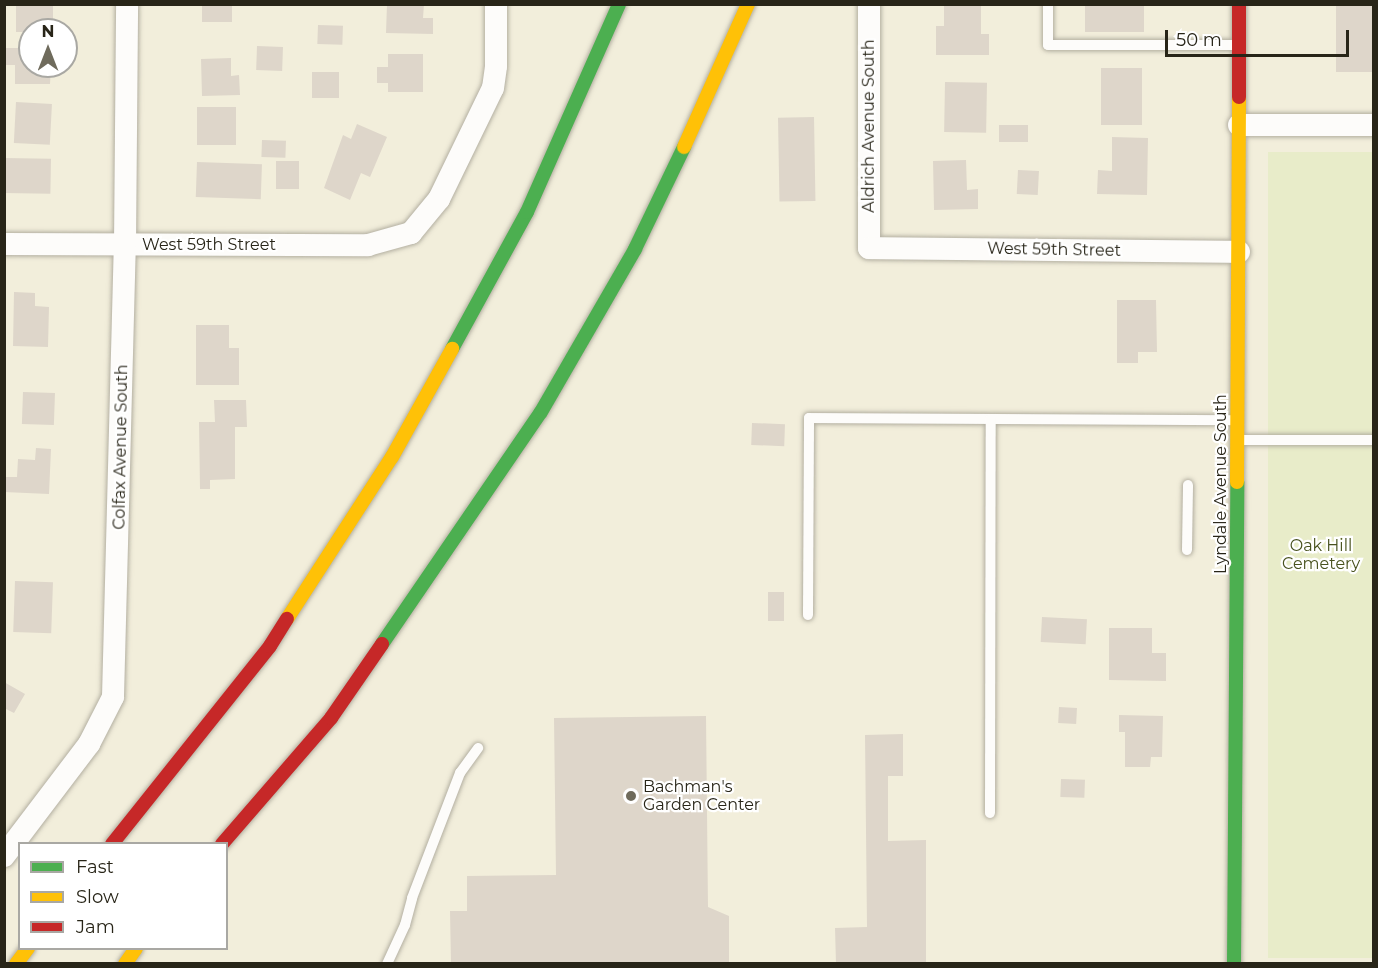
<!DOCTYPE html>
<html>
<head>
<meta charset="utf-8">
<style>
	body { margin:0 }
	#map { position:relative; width:1378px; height:968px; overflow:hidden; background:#f2eedb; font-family:Montserrat,sans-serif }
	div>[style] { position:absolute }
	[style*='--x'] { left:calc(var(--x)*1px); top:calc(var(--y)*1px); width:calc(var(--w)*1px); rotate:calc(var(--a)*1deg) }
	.green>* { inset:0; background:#e8ecc9; transform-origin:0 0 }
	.building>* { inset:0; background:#ded6ca; transform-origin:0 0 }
	.roads { filter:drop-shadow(0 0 2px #b3afa1) drop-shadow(0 0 2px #b3afa1) }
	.lane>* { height:10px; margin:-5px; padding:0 5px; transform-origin:5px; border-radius:5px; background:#fdfcfa }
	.street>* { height:22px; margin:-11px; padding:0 11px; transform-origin:11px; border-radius:11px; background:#fdfcfa }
	.fast>* { height:14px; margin:-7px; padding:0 7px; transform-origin:7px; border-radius:7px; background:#4caf50 }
	.slow>* { height:14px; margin:-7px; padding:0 7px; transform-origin:7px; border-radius:7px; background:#ffc107 }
	.jam>* { height:14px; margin:-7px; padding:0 7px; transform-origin:7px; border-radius:7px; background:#c62828 }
	.dots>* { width:16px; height:16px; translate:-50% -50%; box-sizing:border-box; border:3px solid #fff; border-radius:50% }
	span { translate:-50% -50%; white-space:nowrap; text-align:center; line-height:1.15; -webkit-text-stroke:4.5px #fff; paint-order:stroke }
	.street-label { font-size:16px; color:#282518 }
	.park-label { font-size:16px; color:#48521e }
	.poi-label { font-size:16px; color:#282518 }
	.left { translate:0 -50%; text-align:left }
	.frame { position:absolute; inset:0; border:6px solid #282518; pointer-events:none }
	.legend { position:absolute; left:18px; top:842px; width:210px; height:108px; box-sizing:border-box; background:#fff; border:2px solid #a9a8a3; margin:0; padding:8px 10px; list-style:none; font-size:18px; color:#282518 }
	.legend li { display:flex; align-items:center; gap:12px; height:30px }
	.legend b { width:30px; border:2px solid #a9a8a3 }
	.north { position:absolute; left:18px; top:18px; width:60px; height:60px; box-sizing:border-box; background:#fff; border:2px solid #a9a8a3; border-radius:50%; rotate:0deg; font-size:16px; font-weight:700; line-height:24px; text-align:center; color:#282518 }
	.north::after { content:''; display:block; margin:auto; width:21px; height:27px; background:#6f6b5c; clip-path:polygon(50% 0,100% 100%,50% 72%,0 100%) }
	.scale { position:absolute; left:1165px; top:30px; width:184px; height:27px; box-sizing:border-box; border:3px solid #282518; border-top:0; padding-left:8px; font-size:18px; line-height:21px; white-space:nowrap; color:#282518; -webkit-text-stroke:4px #fff; paint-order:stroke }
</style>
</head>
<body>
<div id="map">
	<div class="green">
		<div style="left:1268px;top:152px;width:105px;height:806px"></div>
	</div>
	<div class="building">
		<div style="left:16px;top:4px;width:37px;height:28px"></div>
		<div style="left:202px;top:4px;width:30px;height:18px"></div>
		<div style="clip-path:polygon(387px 4px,424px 4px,423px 18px,433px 18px,433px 34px,386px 33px)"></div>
		<div style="left:1085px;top:4px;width:59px;height:28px"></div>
		<div style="left:1374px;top:4px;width:68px;height:38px;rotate:90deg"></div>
		<div style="clip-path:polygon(944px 5px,981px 5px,981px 34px,989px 34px,989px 55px,936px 55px,936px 26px,944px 26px)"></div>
		<div style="left:318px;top:25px;width:25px;height:19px;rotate:2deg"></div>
		<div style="left:257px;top:46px;width:26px;height:24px;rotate:2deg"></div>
		<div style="clip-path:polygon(4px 48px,30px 48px,30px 66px,51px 66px,50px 84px,15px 84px,15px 65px,4px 65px)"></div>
		<div style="clip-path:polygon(388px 54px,423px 54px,423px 92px,388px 92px,388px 83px,377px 83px,377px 67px,388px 67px)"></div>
		<div style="clip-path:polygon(231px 58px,231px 76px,239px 75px,240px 95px,202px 96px,201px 59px)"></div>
		<div style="left:1101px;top:68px;width:41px;height:57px"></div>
		<div style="left:312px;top:72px;width:27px;height:26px"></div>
		<div style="left:945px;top:82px;width:42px;height:50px;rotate:1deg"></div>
		<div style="left:16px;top:102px;width:36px;height:41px;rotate:3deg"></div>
		<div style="left:197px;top:107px;width:39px;height:38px"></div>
		<div style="left:814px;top:117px;width:84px;height:36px;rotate:89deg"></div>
		<div style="clip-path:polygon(357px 124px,387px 137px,370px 177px,361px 173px,350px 200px,324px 188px,343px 135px,351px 139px)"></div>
		<div style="left:999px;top:125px;width:29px;height:17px"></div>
		<div style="clip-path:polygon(1112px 137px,1148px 138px,1147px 195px,1097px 194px,1098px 170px,1112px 171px)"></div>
		<div style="left:262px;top:140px;width:24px;height:17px;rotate:2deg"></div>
		<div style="left:4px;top:158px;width:47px;height:35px;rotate:1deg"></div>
		<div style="clip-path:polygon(966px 160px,967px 190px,978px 189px,978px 209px,934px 210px,933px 161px)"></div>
		<div style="left:276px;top:161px;width:23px;height:28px"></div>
		<div style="left:197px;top:162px;width:65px;height:35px;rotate:2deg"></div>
		<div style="left:1018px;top:170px;width:21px;height:24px;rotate:3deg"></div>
		<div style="clip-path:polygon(14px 292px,35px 293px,35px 306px,49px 307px,48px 347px,13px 346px)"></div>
		<div style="clip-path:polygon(1117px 300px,1156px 300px,1157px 352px,1138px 352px,1138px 363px,1117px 363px)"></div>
		<div style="clip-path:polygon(196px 325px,229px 325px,229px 348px,239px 348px,239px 385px,196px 385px)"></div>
		<div style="left:23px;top:392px;width:32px;height:32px;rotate:2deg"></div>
		<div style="clip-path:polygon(214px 400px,246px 400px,247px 427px,235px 427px,235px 479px,210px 480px,210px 489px,200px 489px,199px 422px,215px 422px)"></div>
		<div style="left:752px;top:423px;width:33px;height:22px;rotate:2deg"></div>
		<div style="clip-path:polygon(36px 448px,51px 449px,49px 494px,4px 492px,4px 477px,17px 477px,18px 459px,35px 460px)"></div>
		<div style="left:15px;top:581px;width:38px;height:51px;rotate:2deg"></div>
		<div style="left:768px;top:592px;width:16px;height:29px"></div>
		<div style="left:1042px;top:617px;width:45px;height:25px;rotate:3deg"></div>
		<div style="clip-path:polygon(1109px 628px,1152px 628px,1152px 653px,1166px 653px,1166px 681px,1109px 680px)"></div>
		<div style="clip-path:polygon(4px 682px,25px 694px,14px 713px,6px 709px,4px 712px)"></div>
		<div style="left:1059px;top:707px;width:18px;height:16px;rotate:3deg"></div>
		<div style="clip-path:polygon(1119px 715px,1163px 716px,1162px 757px,1151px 757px,1150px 767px,1125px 767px,1125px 732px,1119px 732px)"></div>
		<div style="clip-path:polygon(706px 716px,708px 907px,729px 916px,729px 964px,451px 964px,450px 911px,467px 911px,467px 876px,556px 875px,554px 718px)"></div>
		<div style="clip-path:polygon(903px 734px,903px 776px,888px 776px,888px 841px,926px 840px,926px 964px,836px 964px,835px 928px,867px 927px,865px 735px)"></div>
		<div style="left:1061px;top:779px;width:24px;height:18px;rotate:2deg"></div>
	</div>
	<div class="roads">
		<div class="lane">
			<div style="--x:1048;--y:4;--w:41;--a:90"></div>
			<div style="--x:1048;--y:45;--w:187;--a:0"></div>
			<div style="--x:1239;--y:440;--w:135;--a:0"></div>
			<div style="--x:1187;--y:550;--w:65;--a:-89.1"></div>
			<div style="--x:808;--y:615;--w:197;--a:-89.7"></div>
			<div style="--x:809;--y:418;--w:425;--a:0.3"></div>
			<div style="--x:990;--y:813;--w:394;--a:-89.9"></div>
			<div style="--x:387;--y:964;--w:43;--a:-65.2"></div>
			<div style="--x:405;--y:925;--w:28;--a:-75"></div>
			<div style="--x:412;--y:898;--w:134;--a:-69"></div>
			<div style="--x:460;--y:773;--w:31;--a:-54"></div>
		</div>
		<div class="street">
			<div style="--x:869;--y:4;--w:244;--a:90"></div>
			<div style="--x:869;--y:248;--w:370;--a:0.6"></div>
			<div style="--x:1239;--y:125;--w:135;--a:0"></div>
			<div style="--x:4;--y:244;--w:364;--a:0.2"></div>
			<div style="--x:368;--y:245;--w:45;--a:-15.6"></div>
			<div style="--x:411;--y:233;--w:44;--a:-50.5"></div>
			<div style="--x:439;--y:199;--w:123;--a:-64.1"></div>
			<div style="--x:493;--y:88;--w:22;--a:-82"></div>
			<div style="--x:496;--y:66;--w:62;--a:-90"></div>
			<div style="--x:4;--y:856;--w:141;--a:-52.8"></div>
			<div style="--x:89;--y:744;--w:53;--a:-62.9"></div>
			<div style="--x:113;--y:697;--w:452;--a:-88.5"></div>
			<div style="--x:125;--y:245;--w:241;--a:-89.5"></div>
		</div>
		<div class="fast">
			<div style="--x:452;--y:349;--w:156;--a:-61.3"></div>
			<div style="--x:527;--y:212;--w:227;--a:-66.1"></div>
			<div style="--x:382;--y:644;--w:281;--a:-55.6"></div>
			<div style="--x:541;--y:412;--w:188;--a:-60"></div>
			<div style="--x:635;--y:249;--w:113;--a:-64.3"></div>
			<div style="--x:1234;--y:964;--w:482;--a:-89.6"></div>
		</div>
		<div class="slow">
			<div style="--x:684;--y:147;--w:157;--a:-65.9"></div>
			<div style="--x:1237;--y:482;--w:385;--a:-89.7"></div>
			<div style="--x:287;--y:619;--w:193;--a:-57.1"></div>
			<div style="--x:392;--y:457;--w:124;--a:-60.9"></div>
			<div style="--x:16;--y:964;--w:20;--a:-53"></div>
			<div style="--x:125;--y:964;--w:19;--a:-55"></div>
		</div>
		<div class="jam">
			<div style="--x:1239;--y:97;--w:93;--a:-90"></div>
			<div style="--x:112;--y:844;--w:253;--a:-51.4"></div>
			<div style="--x:270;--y:646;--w:32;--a:-58"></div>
			<div style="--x:222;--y:844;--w:167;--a:-49.1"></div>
			<div style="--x:331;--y:718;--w:90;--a:-55.4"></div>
		</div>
	</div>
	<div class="dots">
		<div style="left:631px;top:796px;background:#6f6b5c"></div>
	</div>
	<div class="street-label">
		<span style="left:869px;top:126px;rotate:-90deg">Aldrich Avenue South</span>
		<span style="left:209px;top:245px">West 59th Street</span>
		<span style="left:1054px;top:250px;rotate:1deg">West 59th Street</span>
		<span style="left:121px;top:447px;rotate:-89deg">Colfax Avenue South</span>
		<span style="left:1221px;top:484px;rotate:-90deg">Lyndale Avenue South</span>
	</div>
	<div class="park-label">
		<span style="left:1321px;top:555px">Oak Hill<br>Cemetery</span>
	</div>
	<div class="poi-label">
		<span class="left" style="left:643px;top:796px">Bachman's<br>Garden Center</span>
	</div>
	<div class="frame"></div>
	<ul class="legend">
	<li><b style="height:8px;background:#4caf50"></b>Fast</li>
	<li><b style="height:8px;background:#ffc107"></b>Slow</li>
	<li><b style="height:8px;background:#c62828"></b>Jam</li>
	</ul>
	<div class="north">N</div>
	<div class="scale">50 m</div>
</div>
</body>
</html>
